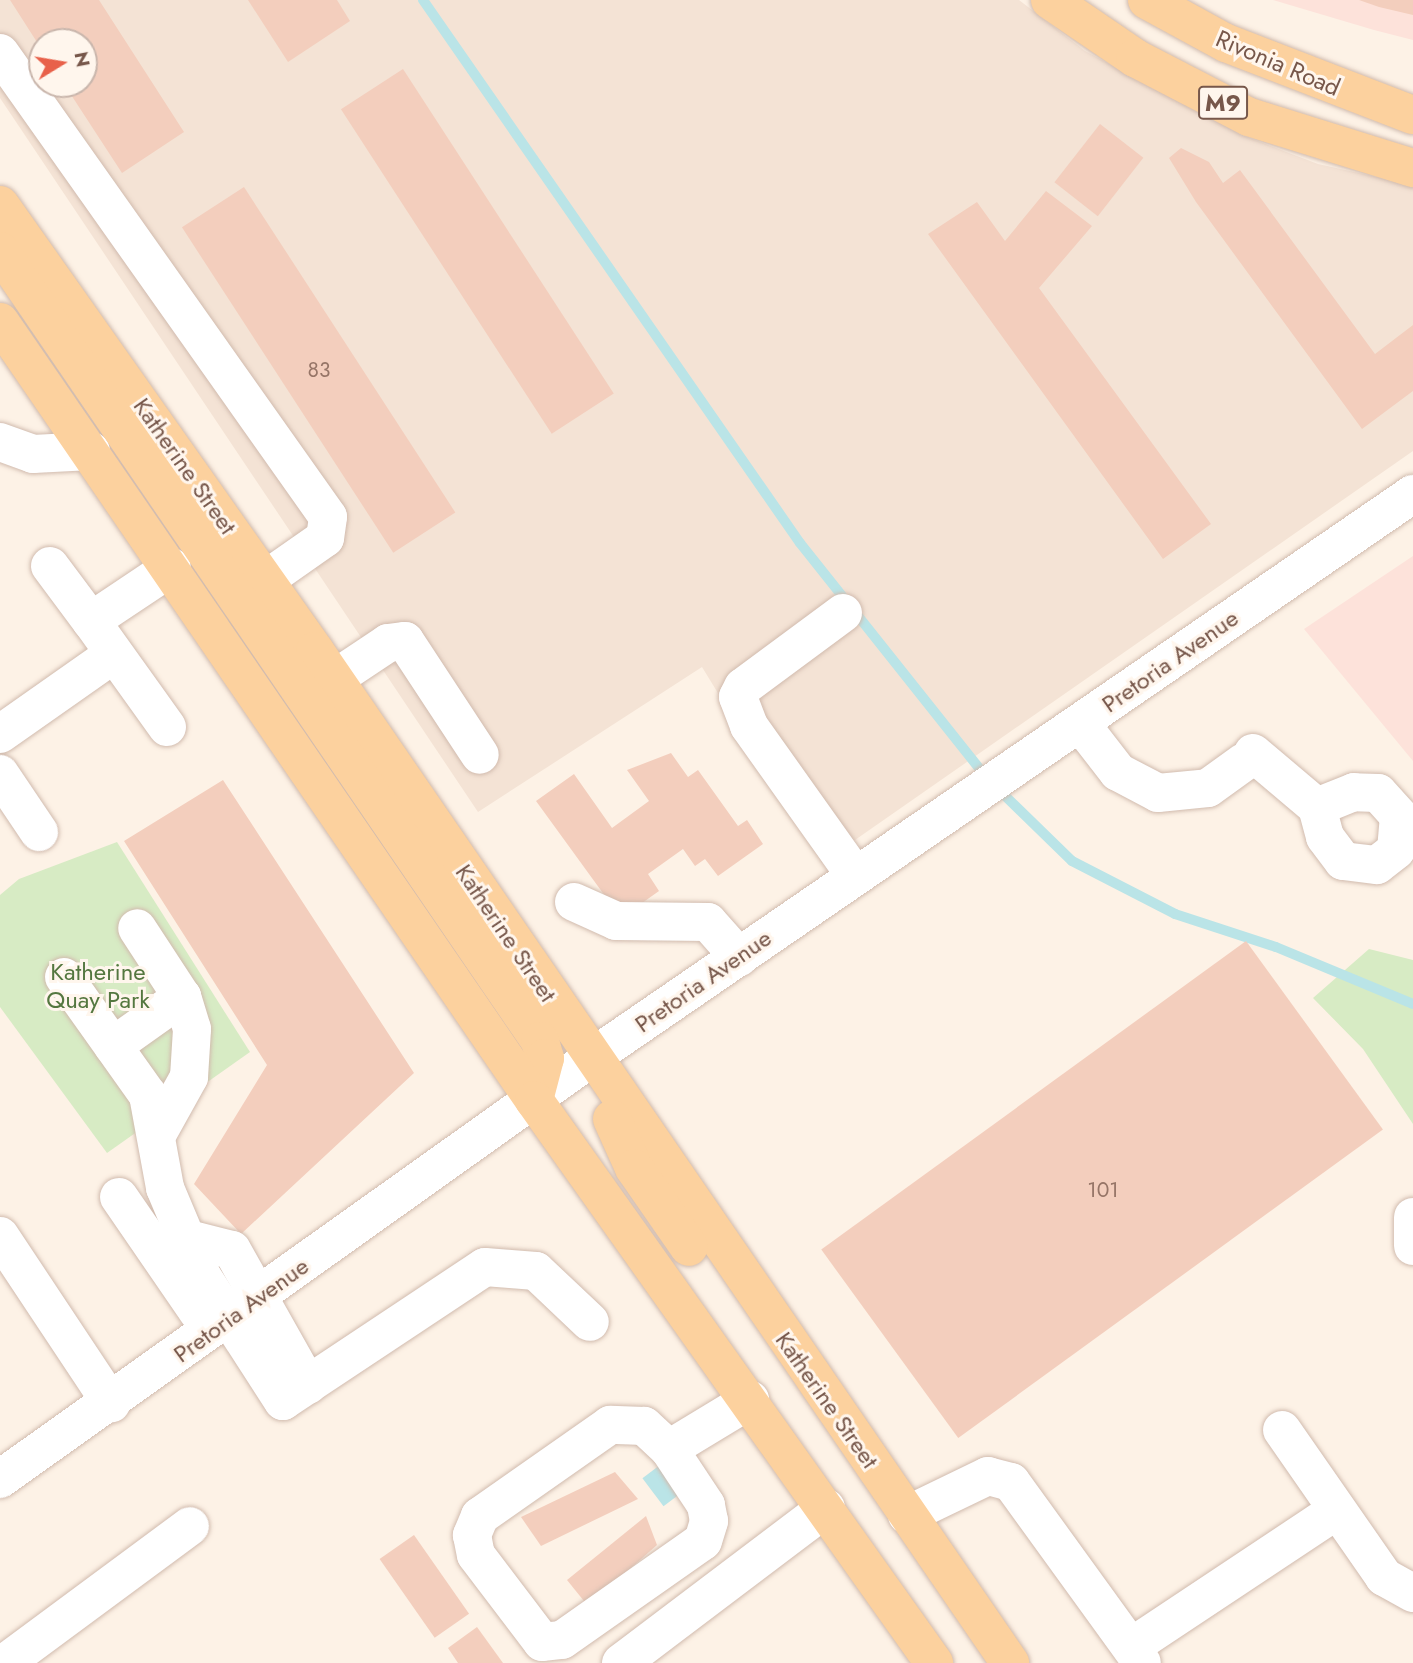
<!DOCTYPE html>
<html>
<head>
<meta charset="utf-8">
<style>
	body { margin:0 }
	#map { position:relative; width:1413px; height:1663px; overflow:hidden; background:#fdf2e6; font-family:Jost,sans-serif }
	div>[style] { position:absolute }
	[style*='--x'] { left:calc(var(--x)*1px); top:calc(var(--y)*1px); width:calc(var(--w)*1px); rotate:calc(var(--a)*1deg) }
	.residential>* { inset:0; background:#f4e3d5 }
	.commercial>* { inset:0; background:#fde2da }
	.green>* { inset:0; background:#d7ebc4 }
	.water>* { inset:0; background:#bae4e7; transform-origin:0 0 }
	.stream>* { height:10px; margin:-5px; padding:0 5px; transform-origin:5px; border-radius:5px; background:#bae4e7 }
	.building>* { inset:0; background:#f3cebd; transform-origin:0 0 }
	.roads { filter:drop-shadow(0 0 2px #d1bbae) drop-shadow(0 0 2px #d1bbae) }
	.minor>* { height:38px; margin:-19px; padding:0 19px; transform-origin:19px; border-radius:19px; background:#fff }
	.major>* { height:38px; margin:-19px; padding:0 19px; transform-origin:19px; border-radius:19px; background:#fcd19e }
	span { translate:-50% -50%; white-space:nowrap; text-align:center; line-height:1.15; -webkit-text-stroke:6px #fff6ed; paint-order:stroke }
	.number-label { font-size:21px; color:#967567 }
	.number-label span { -webkit-text-stroke-width:0 }
	.shield-label span { padding:2px 5px; background:#fff6ed; border:2px solid; border-radius:5px; -webkit-text-stroke-width:0 }
	.shield-label { font-size:23px; color:#77574a; font-weight:700 }
	.street-label { font-size:24px; color:#77574a }
	.park-label { font-size:24px; color:#54773f }
	.north { position:absolute; left:28px; top:28px; width:70px; height:70px; box-sizing:border-box; background:#fff6ed; border:2px solid #c9b6ac; border-radius:50%; rotate:79deg; font-size:19px; font-weight:700; line-height:28px; text-align:center; color:#77574a }
	.north::after { content:''; display:block; margin:auto; width:24px; height:32px; background:#e8614a; clip-path:polygon(50% 0,100% 100%,50% 72%,0 100%) }
</style>
</head>
<body>
<div id="map">
	<div class="residential">
		<div style="clip-path:polygon(evenodd,0 0,1019px 0,1085px 51px,1242px 135px,1318px 164px,1413px 185px,1413px 451px,822px 863px,702px 667px,478px 812px,0 98px,0 0,42px 42px,84px 42px,84px 84px,42px 84px,42px 42px)"></div>
	</div>
	<div class="commercial">
		<div style="clip-path:polygon(1273px 0,1413px 0,1413px 40px,1374px 30px)"></div>
		<div style="clip-path:polygon(1413px 556px,1413px 761px,1304px 629px)"></div>
	</div>
	<div class="green">
		<div style="clip-path:polygon(117px 842px,250px 1052px,107px 1153px,0 1007px,0 895px,19px 879px)"></div>
		<div style="clip-path:polygon(1369px 949px,1413px 960px,1413px 1124px,1363px 1049px,1313px 998px)"></div>
	</div>
	<div class="water">
		<div style="left:660px;top:1465px;width:35px;height:22px;rotate:53deg"></div>
	</div>
	<div class="stream">
		<div style="--x:423;--y:0;--w:661;--a:55.23"></div>
		<div style="--x:800;--y:543;--w:300;--a:51.5"></div>
		<div style="--x:998;--y:789;--w:103;--a:44.2"></div>
		<div style="--x:1072;--y:861;--w:116;--a:27.2"></div>
		<div style="--x:1175;--y:914;--w:106;--a:18.1"></div>
		<div style="--x:1276;--y:947;--w:148;--a:22.6"></div>
	</div>
	<div class="building">
		<div style="clip-path:polygon(10px 0,99px 0,184px 132px,122px 173px,64px 84px,84px 84px,84px 42px,42px 42px,42px 50px)"></div>
		<div style="clip-path:polygon(248px 0,337px 0,350px 21px,288px 62px)"></div>
		<div style="clip-path:polygon(1359px 0,1413px 0,1413px 15px,1379px 7px)"></div>
		<div style="left:403px;top:69px;width:387px;height:74px;rotate:57deg"></div>
		<div style="left:1100px;top:124px;width:55px;height:74px;rotate:38deg"></div>
		<div style="clip-path:polygon(1181px 148px,1209px 162px,1223px 183px,1240px 170px,1375px 354px,1413px 325px,1413px 391px,1362px 429px,1196px 202px,1169px 158px)"></div>
		<div style="left:244px;top:187px;width:388px;height:74px;rotate:57deg"></div>
		<div style="clip-path:polygon(1046px 191px,1092px 226px,1039px 288px,1211px 524px,1163px 559px,928px 234px,977px 202px,1005px 241px)"></div>
		<div style="clip-path:polygon(671px 753px,688px 777px,698px 770px,738px 826px,747px 820px,763px 844px,718px 876px,705px 859px,695px 866px,683px 849px,648px 874px,659px 891px,621px 918px,536px 801px,574px 774px,612px 828px,649px 801px,627px 770px)"></div>
		<div style="clip-path:polygon(223px 780px,414px 1073px,241px 1234px,194px 1184px,267px 1065px,124px 841px)"></div>
		<div style="left:1246px;top:941px;width:233px;height:525px;rotate:54deg"></div>
		<div style="clip-path:polygon(615px 1472px,638px 1499px,541px 1546px,521px 1517px)"></div>
		<div style="clip-path:polygon(646px 1516px,657px 1545px,588px 1606px,567px 1580px)"></div>
		<div style="left:414px;top:1535px;width:96px;height:42px;rotate:55deg"></div>
		<div style="clip-path:polygon(477px 1627px,503px 1663px,458px 1663px,448px 1648px)"></div>
	</div>
	<div class="roads">
		<div class="minor">
			<div style="--x:0;--y:53;--w:568;--a:54.74"></div>
			<div style="--x:328;--y:517;--w:21;--a:98"></div>
			<div style="--x:325;--y:538;--w:73;--a:145"></div>
			<div style="--x:0;--y:442;--w:35;--a:20"></div>
			<div style="--x:33;--y:454;--w:58;--a:-3"></div>
			<div style="--x:50;--y:566;--w:69;--a:53.3"></div>
			<div style="--x:843;--y:613;--w:124;--a:143.5"></div>
			<div style="--x:743;--y:687;--w:11;--a:117"></div>
			<div style="--x:738;--y:697;--w:31;--a:69"></div>
			<div style="--x:749;--y:726;--w:183;--a:54.6"></div>
			<div style="--x:334;--y:679;--w:65;--a:-33.7"></div>
			<div style="--x:388;--y:643;--w:17;--a:-7"></div>
			<div style="--x:405;--y:641;--w:136;--a:56.7"></div>
			<div style="--x:1080;--y:723;--w:62;--a:52.2"></div>
			<div style="--x:1118;--y:772;--w:45;--a:27.7"></div>
			<div style="--x:1158;--y:793;--w:50;--a:-5.7"></div>
			<div style="--x:1208;--y:788;--w:44;--a:-35.8"></div>
			<div style="--x:167;--y:727;--w:130;--a:-125.6"></div>
			<div style="--x:91;--y:621;--w:97;--a:-33.7"></div>
			<div style="--x:0;--y:734;--w:139;--a:-35.1"></div>
			<div style="--x:1253;--y:753;--w:84;--a:40.2"></div>
			<div style="--x:1317;--y:807;--w:31;--a:75"></div>
			<div style="--x:1325;--y:837;--w:30;--a:53"></div>
			<div style="--x:1343;--y:861;--w:34;--a:7"></div>
			<div style="--x:1377;--y:865;--w:24;--a:-38"></div>
			<div style="--x:1396;--y:850;--w:34;--a:-85"></div>
			<div style="--x:1399;--y:816;--w:31;--a:-132"></div>
			<div style="--x:1378;--y:793;--w:24;--a:-178"></div>
			<div style="--x:1354;--y:792;--w:40;--a:158"></div>
			<div style="--x:0;--y:774;--w:70;--a:56.1"></div>
			<div style="--x:574;--y:902;--w:46;--a:24.3"></div>
			<div style="--x:616;--y:921;--w:92;--a:0.6"></div>
			<div style="--x:708;--y:922;--w:47;--a:48.5"></div>
			<div style="--x:64;--y:977;--w:145;--a:54.6"></div>
			<div style="--x:148;--y:1095;--w:95;--a:79.6"></div>
			<div style="--x:165;--y:1188;--w:95;--a:67.2"></div>
			<div style="--x:202;--y:1276;--w:149;--a:57.1"></div>
			<div style="--x:283;--y:1401;--w:242;--a:-33.6"></div>
			<div style="--x:485;--y:1267;--w:51;--a:4.5"></div>
			<div style="--x:536;--y:1271;--w:74;--a:43.4"></div>
			<div style="--x:113;--y:1046;--w:85;--a:-35.4"></div>
			<div style="--x:182;--y:997;--w:82;--a:-123.1"></div>
			<div style="--x:159;--y:1131;--w:62;--a:-60.9"></div>
			<div style="--x:189;--y:1077;--w:48;--a:-86.4"></div>
			<div style="--x:192;--y:1029;--w:34;--a:-107"></div>
			<div style="--x:119;--y:1197;--w:140;--a:55.5"></div>
			<div style="--x:1413;--y:1217;--w:29;--a:90"></div>
			<div style="--x:0;--y:1236;--w:201;--a:56.4"></div>
			<div style="--x:192;--y:1240;--w:41;--a:14"></div>
			<div style="--x:232;--y:1250;--w:155;--a:60.6"></div>
			<div style="--x:1282;--y:1430;--w:179;--a:55.2"></div>
			<div style="--x:1384;--y:1577;--w:33;--a:29"></div>
			<div style="--x:669;--y:1449;--w:34;--a:-137"></div>
			<div style="--x:644;--y:1426;--w:34;--a:-178"></div>
			<div style="--x:610;--y:1425;--w:159;--a:145"></div>
			<div style="--x:480;--y:1516;--w:21;--a:113"></div>
			<div style="--x:472;--y:1535;--w:20;--a:79"></div>
			<div style="--x:476;--y:1555;--w:109;--a:52.8"></div>
			<div style="--x:542;--y:1642;--w:20;--a:-6"></div>
			<div style="--x:562;--y:1640;--w:172;--a:-35.1"></div>
			<div style="--x:703;--y:1541;--w:21;--a:-73"></div>
			<div style="--x:709;--y:1521;--w:16;--a:-101"></div>
			<div style="--x:706;--y:1505;--w:67;--a:-123.5"></div>
			<div style="--x:669;--y:1449;--w:95;--a:-31.2"></div>
			<div style="--x:0;--y:1479;--w:726;--a:-35.46"></div>
			<div style="--x:591;--y:1058;--w:997;--a:-34.46"></div>
			<div style="--x:907;--y:1515;--w:90;--a:-25.7"></div>
			<div style="--x:988;--y:1476;--w:24;--a:15"></div>
			<div style="--x:1011;--y:1482;--w:223;--a:54.1"></div>
			<div style="--x:1131;--y:1647;--w:246;--a:-33.6"></div>
			<div style="--x:5;--y:1663;--w:230;--a:-36.5"></div>
			<div style="--x:621;--y:1663;--w:257;--a:-37.1"></div>
		</div>
		<div class="major">
			<div style="--x:1050;--y:0;--w:103;--a:34.3"></div>
			<div style="--x:1135;--y:58;--w:128;--a:27.4"></div>
			<div style="--x:1249;--y:117;--w:172;--a:17.3"></div>
			<div style="--x:1147;--y:0;--w:90;--a:28.6"></div>
			<div style="--x:1226;--y:43;--w:200;--a:21.1"></div>
			<div style="--x:0;--y:205;--w:546;--a:54.77"></div>
			<div style="--x:315;--y:651;--w:1228;--a:55.52"></div>
			<div style="--x:0;--y:251;--w:957;--a:55.65"></div>
			<div style="--x:540;--y:1041;--w:18;--a:74"></div>
			<div style="--x:545;--y:1058;--w:43;--a:104.7"></div>
			<div style="--x:0;--y:322;--w:944;--a:55.54"></div>
			<div style="--x:534;--y:1100;--w:691;--a:54.61"></div>
			<div style="--x:612;--y:1119;--w:54;--a:65.8"></div>
			<div style="--x:634;--y:1168;--w:96;--a:55.2"></div>
		</div>
	</div>
	<div class="number-label">
		<span style="left:319px;top:370px">83</span>
		<span style="left:1103px;top:1190px">101</span>
	</div>
	<div class="shield-label">
		<span style="left:1223px;top:103px">M9</span>
	</div>
	<div class="street-label">
		<span style="left:1278px;top:63px;rotate:23deg">Rivonia Road</span>
		<span style="left:185px;top:466px;rotate:55deg">Katherine Street</span>
		<span style="left:1170px;top:661px;rotate:-35deg">Pretoria Avenue</span>
		<span style="left:506px;top:933px;rotate:56deg">Katherine Street</span>
		<span style="left:703px;top:981px;rotate:-35deg">Pretoria Avenue</span>
		<span style="left:241px;top:1310px;rotate:-36deg">Pretoria Avenue</span>
		<span style="left:827px;top:1400px;rotate:55deg">Katherine Street</span>
	</div>
	<div class="park-label">
		<span style="left:98px;top:986px">Katherine<br>Quay Park</span>
	</div>
	<div class="north">N</div>
</div>
</body>
</html>
